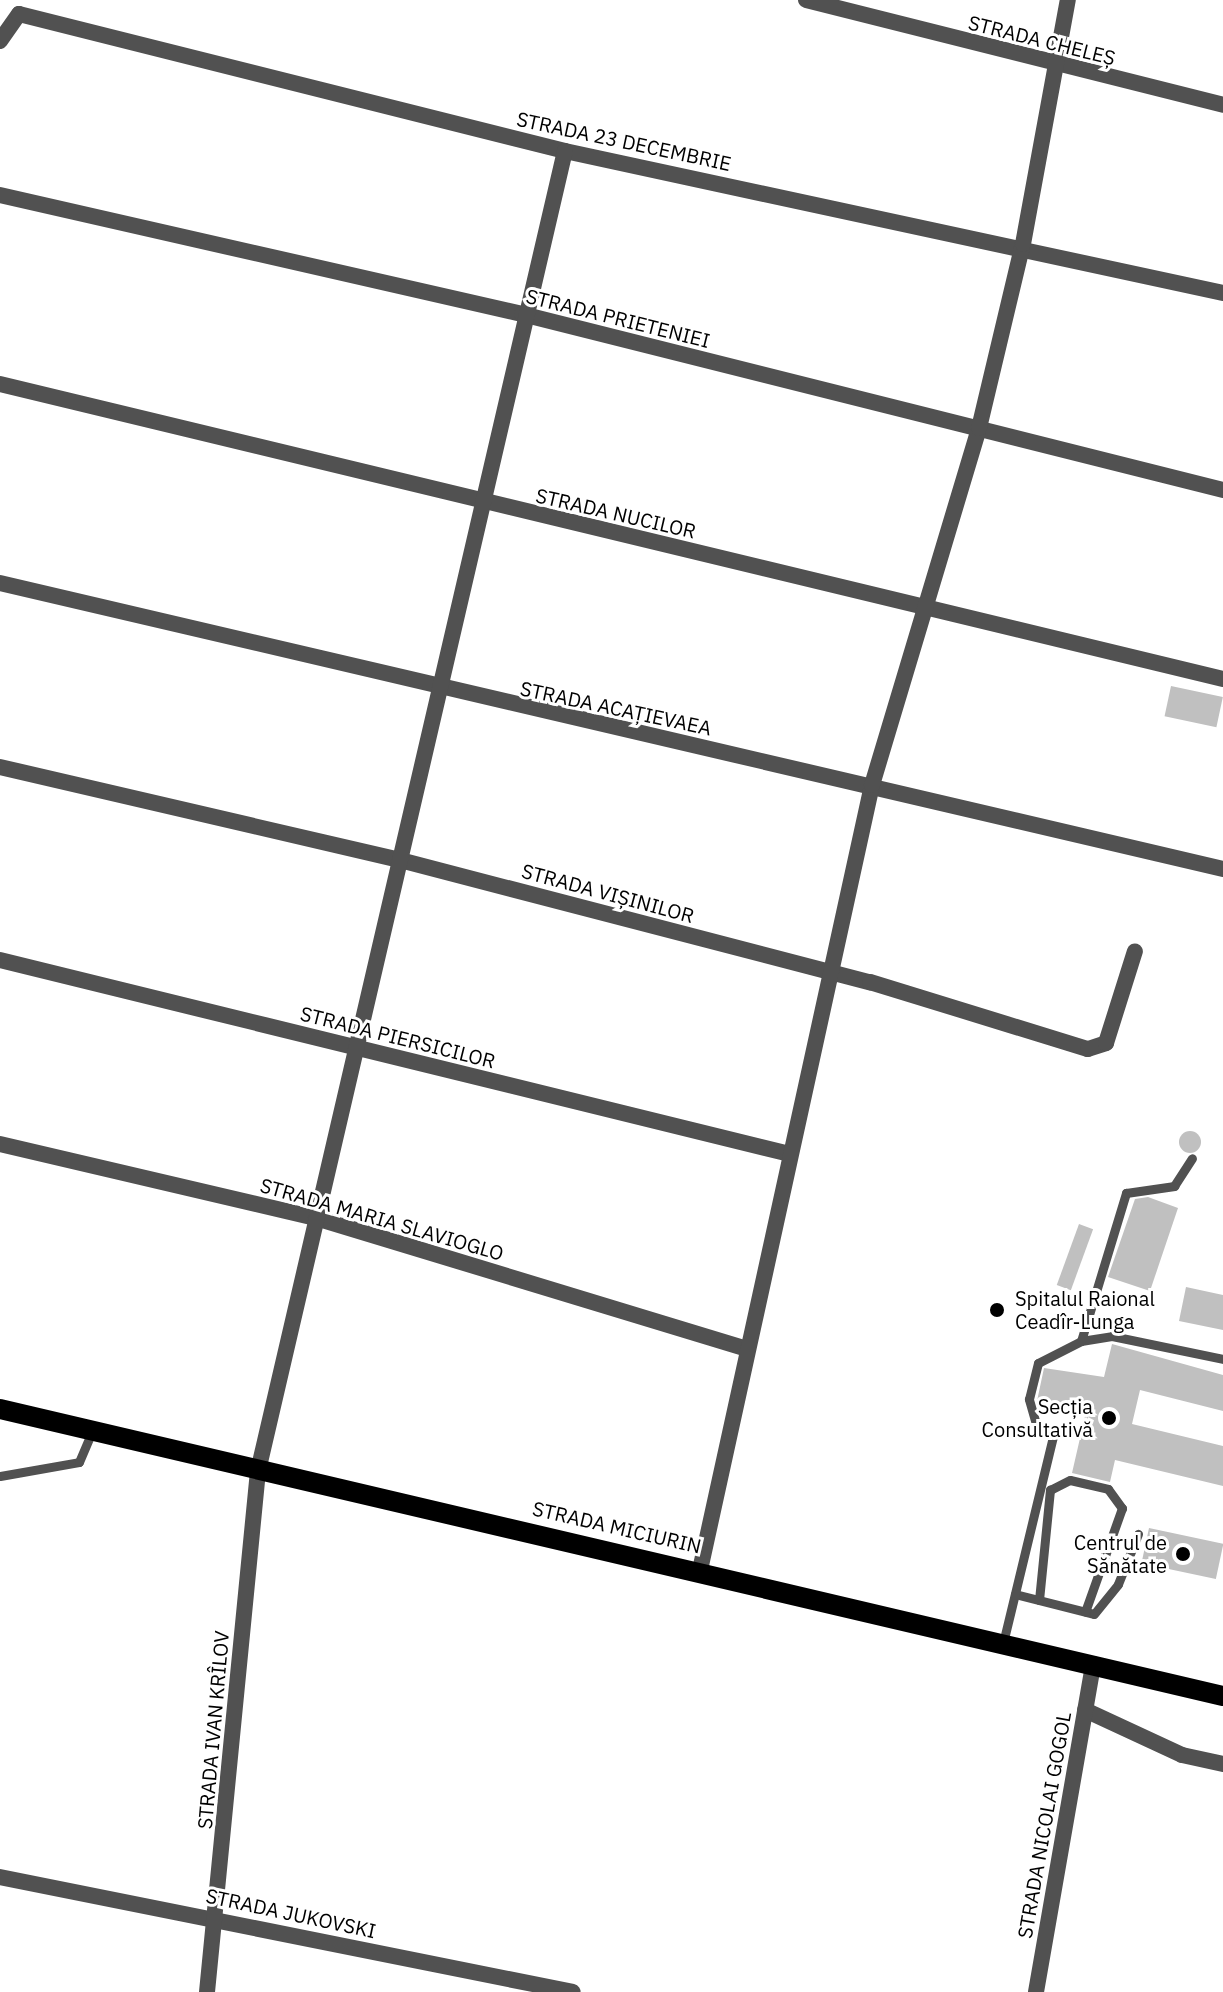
<!DOCTYPE html>
<html>
<head>
<meta charset="utf-8">
<style>
	body { margin:0 }
	#map { position:relative; width:1223px; height:1992px; overflow:hidden; background:#fff; font-family:"IBM Plex Sans",sans-serif }
	div>[style] { position:absolute }
	[style*='--x'] { left:calc(var(--x)*1px); top:calc(var(--y)*1px); width:calc(var(--w)*1px); rotate:calc(var(--a)*1deg) }
	.building>* { inset:0; background:#c0c0c0; transform-origin:0 0 }
	.round { border-radius:50% }
	.lane>* { height:9px; margin:-4.5px; padding:0 4.5px; transform-origin:4.5px; border-radius:4.5px; background:#515151 }
	.street>* { height:16px; margin:-8px; padding:0 8px; transform-origin:8px; border-radius:8px; background:#515151 }
	.primary>* { height:20px; margin:-10px; padding:0 10px; transform-origin:10px; border-radius:10px; background:#000 }
	.dots>* { width:22px; height:22px; translate:-50% -50%; box-sizing:border-box; border:4px solid #fff; border-radius:50% }
	span { translate:-50% -50%; white-space:nowrap; text-align:center; line-height:1.15; -webkit-text-stroke:6px #fff; paint-order:stroke }
	.street-label { font-size:20px; color:#000 }
	.poi-label { font-size:20px; color:#000 }
	.left { translate:0 -50%; text-align:left }
	.right { translate:-100% -50%; text-align:right }
</style>
</head>
<body>
<div id="map">
	<div class="building">
		<div style="left:1171px;top:686px;width:53px;height:31px;rotate:12deg"></div>
		<div class="round" style="left:1179px;top:1131px;width:22px;height:22px"></div>
		<div style="clip-path:polygon(1148px 1197px,1178px 1208px,1150px 1291px,1108px 1277px,1135px 1199px)"></div>
		<div style="left:1079px;top:1224px;width:15px;height:65px;rotate:20deg"></div>
		<div style="clip-path:polygon(1186px 1287px,1223px 1295px,1223px 1330px,1179px 1321px)"></div>
		<div style="clip-path:polygon(1112px 1344px,1223px 1375px,1223px 1411px,1140px 1390px,1132px 1424px,1223px 1446px,1223px 1486px,1115px 1460px,1110px 1482px,1072px 1473px,1086px 1412px,1037px 1401px,1044px 1368px,1104px 1377px)"></div>
		<div style="left:1149px;top:1528px;width:76px;height:36px;rotate:12deg"></div>
	</div>
	<div class="lane">
		<div style="--x:1081;--y:1341;--w:31;--a:-9"></div>
		<div style="--x:1112;--y:1336;--w:113;--a:11.7"></div>
		<div style="--x:0;--y:1476;--w:80;--a:-10"></div>
		<div style="--x:79;--y:1462;--w:34;--a:-67"></div>
		<div style="--x:1015;--y:1594;--w:81;--a:14.2"></div>
		<div style="--x:1094;--y:1614;--w:38;--a:-51"></div>
		<div style="--x:1118;--y:1584;--w:54;--a:-68.2"></div>
		<div style="--x:1039;--y:1600;--w:111;--a:-84.3"></div>
		<div style="--x:1050;--y:1490;--w:22;--a:-27"></div>
		<div style="--x:1070;--y:1480;--w:39;--a:13"></div>
		<div style="--x:1108;--y:1489;--w:24;--a:54"></div>
		<div style="--x:1122;--y:1508;--w:110;--a:109.6"></div>
		<div style="--x:1003;--y:1643;--w:212;--a:-76.4"></div>
		<div style="--x:1053;--y:1437;--w:21;--a:-143"></div>
		<div style="--x:1036;--y:1424;--w:26;--a:-106"></div>
		<div style="--x:1029;--y:1399;--w:37;--a:-76"></div>
		<div style="--x:1038;--y:1363;--w:48;--a:-27.1"></div>
		<div style="--x:1081;--y:1341;--w:155;--a:-73.1"></div>
		<div style="--x:1126;--y:1193;--w:49;--a:-8.3"></div>
		<div style="--x:1174;--y:1186;--w:33;--a:-57"></div>
	</div>
	<div class="street">
		<div style="--x:806;--y:0;--w:430;--a:14.1"></div>
		<div style="--x:0;--y:41;--w:33;--a:-55"></div>
		<div style="--x:19;--y:14;--w:563;--a:14.09"></div>
		<div style="--x:565;--y:151;--w:673;--a:12.18"></div>
		<div style="--x:0;--y:195;--w:535;--a:12.84"></div>
		<div style="--x:522;--y:314;--w:723;--a:14.09"></div>
		<div style="--x:0;--y:384;--w:1258;--a:13.56"></div>
		<div style="--x:0;--y:583;--w:1256;--a:13.16"></div>
		<div style="--x:0;--y:767;--w:411;--a:13.1"></div>
		<div style="--x:400;--y:860;--w:486;--a:14.6"></div>
		<div style="--x:870;--y:982;--w:228;--a:17.1"></div>
		<div style="--x:1088;--y:1049;--w:19;--a:-18"></div>
		<div style="--x:1106;--y:1043;--w:96;--a:-72.5"></div>
		<div style="--x:0;--y:960;--w:809;--a:13.8"></div>
		<div style="--x:0;--y:1144;--w:325;--a:13.2"></div>
		<div style="--x:316;--y:1218;--w:451;--a:16.9"></div>
		<div style="--x:700;--y:1570;--w:804;--a:-77.64"></div>
		<div style="--x:872;--y:785;--w:373;--a:-73.3"></div>
		<div style="--x:979;--y:428;--w:189;--a:-76.6"></div>
		<div style="--x:1023;--y:244;--w:248;--a:-79.6"></div>
		<div style="--x:1085;--y:1710;--w:107;--a:24.9"></div>
		<div style="--x:1182;--y:1755;--w:42;--a:12.4"></div>
		<div style="--x:0;--y:1877;--w:584;--a:11.35"></div>
		<div style="--x:207;--y:1992;--w:523;--a:-84.41"></div>
		<div style="--x:258;--y:1471;--w:1355;--a:-76.91"></div>
		<div style="--x:1036;--y:1992;--w:333;--a:-80.1"></div>
	</div>
	<div class="primary">
		<div style="--x:0;--y:1409;--w:1256;--a:13.21"></div>
	</div>
	<div class="dots">
		<div style="left:997px;top:1310px;background:#000"></div>
		<div style="left:1109px;top:1418px;background:#000"></div>
		<div style="left:1183px;top:1554px;background:#000"></div>
	</div>
	<div class="street-label">
		<span style="left:1042px;top:40px;rotate:14deg">STRADA CHELEȘ</span>
		<span style="left:624px;top:141px;rotate:12deg">STRADA 23 DECEMBRIE</span>
		<span style="left:618px;top:318px;rotate:14deg">STRADA PRIETENIEI</span>
		<span style="left:616px;top:513px;rotate:13deg">STRADA NUCILOR</span>
		<span style="left:616px;top:708px;rotate:12deg">STRADA ACAȚIEVAEA</span>
		<span style="left:608px;top:893px;rotate:15deg">STRADA VIȘINILOR</span>
		<span style="left:398px;top:1037px;rotate:14deg">STRADA PIERSICILOR</span>
		<span style="left:382px;top:1219px;rotate:16deg">STRADA MARIA SLAVIOGLO</span>
		<span style="left:617px;top:1527px;rotate:13deg">STRADA MICIURIN</span>
		<span style="left:213px;top:1730px;rotate:-85deg">STRADA IVAN KRÎLOV</span>
		<span style="left:1044px;top:1825px;rotate:-80deg">STRADA NICOLAI GOGOL</span>
		<span style="left:291px;top:1913px;rotate:12deg">STRADA JUKOVSKI</span>
	</div>
	<div class="poi-label">
		<span class="left" style="left:1015px;top:1310px">Spitalul Raional<br>Ceadîr-Lunga</span>
		<span class="right" style="left:1093px;top:1418px">Secția<br>Consultativă</span>
		<span class="right" style="left:1167px;top:1554px">Centrul de<br>Sănătate</span>
	</div>
</div>
</body>
</html>
